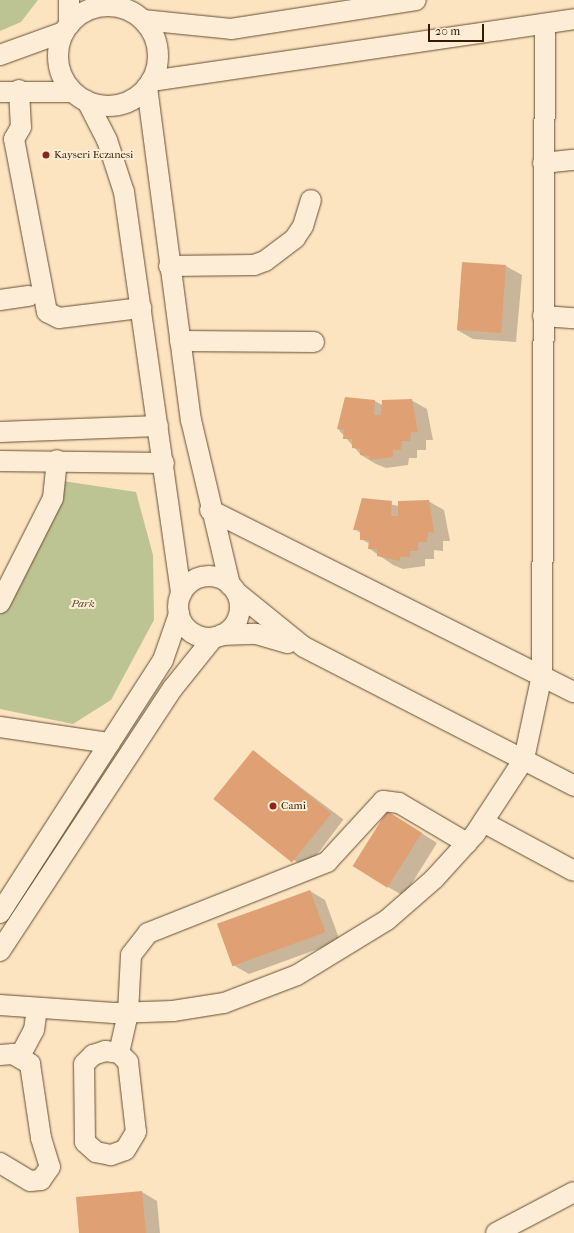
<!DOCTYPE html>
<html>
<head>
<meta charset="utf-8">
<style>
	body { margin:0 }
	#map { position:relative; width:574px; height:1233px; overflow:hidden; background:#fce4c1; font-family:"IM FELL French Canon",serif }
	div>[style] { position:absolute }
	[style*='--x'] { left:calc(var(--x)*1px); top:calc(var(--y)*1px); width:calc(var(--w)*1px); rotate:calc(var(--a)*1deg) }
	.green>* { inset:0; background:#bdc494 }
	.shadow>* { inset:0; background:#0003; transform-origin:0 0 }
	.building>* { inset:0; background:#dfa074; transform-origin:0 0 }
	.roads { filter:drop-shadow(0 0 1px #674e30) drop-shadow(0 0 1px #674e30) }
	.minor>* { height:20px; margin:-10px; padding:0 10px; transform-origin:10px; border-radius:10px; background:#fdedd7 }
	.minor>.ring { margin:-10px; padding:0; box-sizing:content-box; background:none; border:20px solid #fdedd7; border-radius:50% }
	.dots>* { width:11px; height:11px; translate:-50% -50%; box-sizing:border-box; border:2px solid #fdedd7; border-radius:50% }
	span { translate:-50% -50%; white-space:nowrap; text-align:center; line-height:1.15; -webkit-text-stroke:4px #fdedd7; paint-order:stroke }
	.poi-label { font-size:11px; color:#351c00 }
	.left { translate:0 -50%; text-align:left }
	.park-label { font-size:11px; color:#5e4e2c; font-style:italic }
	.scale { position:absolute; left:428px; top:24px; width:56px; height:18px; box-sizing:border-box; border:2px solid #351c00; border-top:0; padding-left:5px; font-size:12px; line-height:14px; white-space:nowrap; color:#351c00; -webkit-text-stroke:3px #fdedd7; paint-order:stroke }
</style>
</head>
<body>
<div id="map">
	<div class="green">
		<div style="clip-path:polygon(0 0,38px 0,21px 22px,0 31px)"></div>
		<div style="clip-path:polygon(63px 481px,136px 492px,153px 555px,154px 620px,111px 700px,73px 724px,0 709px,0 615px)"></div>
	</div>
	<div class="shadow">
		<div style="clip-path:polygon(463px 263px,506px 266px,522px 275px,516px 342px,473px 339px,457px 330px)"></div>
		<div style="clip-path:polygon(346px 398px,375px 401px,382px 405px,411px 400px,427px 409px,433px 440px,426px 440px,426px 450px,417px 450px,417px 458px,409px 458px,408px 465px,386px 468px,376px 464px,361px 455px,338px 429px)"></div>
		<div style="clip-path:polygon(362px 499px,399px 506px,428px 501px,444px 510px,450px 541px,443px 541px,443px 551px,434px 550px,434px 559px,425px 559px,425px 566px,403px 569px,393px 565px,370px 549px,370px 544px,361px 539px,361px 533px,354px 529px)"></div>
		<div style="left:254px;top:752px;width:112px;height:62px;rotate:37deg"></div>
		<div style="clip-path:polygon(403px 821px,437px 843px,404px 896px,388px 887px)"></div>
		<div style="clip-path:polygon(310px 891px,325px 900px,340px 941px,249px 974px,233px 965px)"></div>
		<div style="clip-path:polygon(142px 1192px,157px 1201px,160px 1233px,80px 1233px)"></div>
	</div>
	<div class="building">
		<div style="left:462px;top:262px;width:44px;height:68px;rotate:4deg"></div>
		<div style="clip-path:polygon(345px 397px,375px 400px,374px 415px,381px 415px,382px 400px,412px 399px,418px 432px,411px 432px,410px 441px,402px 441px,401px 450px,393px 450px,393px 457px,369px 460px,370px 456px,360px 455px,360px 449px,352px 448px,352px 439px,343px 439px,344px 429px,337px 429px)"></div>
		<div style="clip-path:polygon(362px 498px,392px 501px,391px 516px,398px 516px,398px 501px,429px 500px,434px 533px,428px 532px,427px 542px,418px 542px,418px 551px,410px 551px,410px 557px,400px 557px,400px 561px,377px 556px,377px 549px,368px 549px,369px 540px,360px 540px,360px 530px,353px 530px)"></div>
		<div style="left:253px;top:750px;width:101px;height:63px;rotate:39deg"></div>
		<div style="left:387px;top:811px;width:41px;height:65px;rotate:32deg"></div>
		<div style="left:310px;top:890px;width:45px;height:99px;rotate:70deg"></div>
		<div style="clip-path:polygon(142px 1191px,146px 1233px,79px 1233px,76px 1197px)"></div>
	</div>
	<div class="roads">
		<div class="minor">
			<div class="ring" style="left:58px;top:6px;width:80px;height:80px"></div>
			<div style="--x:143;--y:20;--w:88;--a:5.8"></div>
			<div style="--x:231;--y:29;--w:187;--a:-8.9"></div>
			<div style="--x:69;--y:25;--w:25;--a:-90"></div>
			<div style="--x:0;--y:55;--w:68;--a:-19.8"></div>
			<div style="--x:151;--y:81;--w:428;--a:-8.3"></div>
			<div style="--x:147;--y:87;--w:336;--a:82.5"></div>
			<div style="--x:191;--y:420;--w:170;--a:76.7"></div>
			<div style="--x:19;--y:90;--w:37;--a:87"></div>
			<div style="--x:21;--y:127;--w:14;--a:120"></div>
			<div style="--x:14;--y:139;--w:176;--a:79.2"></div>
			<div style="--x:47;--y:312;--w:13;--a:27"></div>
			<div style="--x:59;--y:318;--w:83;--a:-7"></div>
			<div style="--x:0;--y:92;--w:73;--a:0"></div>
			<div style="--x:87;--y:101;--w:44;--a:62.9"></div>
			<div style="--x:107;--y:140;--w:55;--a:71.9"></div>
			<div style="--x:124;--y:192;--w:406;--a:81.9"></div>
			<div style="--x:543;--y:163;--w:31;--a:-6"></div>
			<div style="--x:169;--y:266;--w:85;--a:-0.7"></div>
			<div style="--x:254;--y:265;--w:12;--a:-20"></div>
			<div style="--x:265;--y:261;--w:38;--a:-37"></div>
			<div style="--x:295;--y:238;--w:14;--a:-56"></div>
			<div style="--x:303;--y:226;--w:27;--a:-73"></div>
			<div style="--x:0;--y:300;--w:29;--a:-8"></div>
			<div style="--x:543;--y:316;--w:31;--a:4"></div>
			<div style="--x:180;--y:341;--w:134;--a:0.4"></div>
			<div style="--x:0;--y:432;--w:158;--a:-2.2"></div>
			<div style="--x:0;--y:461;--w:164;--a:0.7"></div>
			<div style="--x:210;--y:510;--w:407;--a:26.6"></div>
			<div class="ring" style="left:178px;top:576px;width:42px;height:42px"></div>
			<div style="--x:236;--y:592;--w:87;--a:39"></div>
			<div style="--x:304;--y:647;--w:304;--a:27.2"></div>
			<div style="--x:0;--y:603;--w:118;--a:-63.2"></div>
			<div style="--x:53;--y:498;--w:38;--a:-84"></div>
			<div style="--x:221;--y:635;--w:35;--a:-2"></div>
			<div style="--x:256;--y:634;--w:33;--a:16"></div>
			<div style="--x:0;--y:727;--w:111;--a:8.3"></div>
			<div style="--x:483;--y:822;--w:103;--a:28.3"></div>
			<div style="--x:0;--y:913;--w:301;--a:-57.2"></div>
			<div style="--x:163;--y:660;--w:49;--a:-70.8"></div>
			<div style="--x:0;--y:951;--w:315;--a:-56.7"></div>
			<div style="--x:173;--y:688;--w:65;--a:-51.2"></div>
			<div style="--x:0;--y:1005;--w:114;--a:4"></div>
			<div style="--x:114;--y:1013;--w:59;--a:-1.9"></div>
			<div style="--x:173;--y:1011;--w:52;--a:-8.9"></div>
			<div style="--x:224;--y:1003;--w:78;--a:-21"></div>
			<div style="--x:297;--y:975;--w:105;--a:-31.4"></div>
			<div style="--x:387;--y:920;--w:62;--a:-41.1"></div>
			<div style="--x:434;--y:879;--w:61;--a:-47.7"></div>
			<div style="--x:475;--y:834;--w:90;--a:-56.8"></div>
			<div style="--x:524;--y:759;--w:86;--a:-77.9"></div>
			<div style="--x:542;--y:675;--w:651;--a:-89.74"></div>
			<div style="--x:105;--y:1051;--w:14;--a:8"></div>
			<div style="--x:119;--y:1053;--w:13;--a:45"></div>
			<div style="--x:128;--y:1062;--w:70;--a:83.5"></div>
			<div style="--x:136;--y:1132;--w:21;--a:121"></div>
			<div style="--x:125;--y:1150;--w:15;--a:160"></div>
			<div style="--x:111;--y:1155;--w:15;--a:-169"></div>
			<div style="--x:96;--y:1152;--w:15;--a:-138"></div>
			<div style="--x:85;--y:1142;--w:78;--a:-90.7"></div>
			<div style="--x:84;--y:1064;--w:13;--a:-45"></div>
			<div style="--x:93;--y:1055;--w:13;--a:-18"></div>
			<div style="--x:119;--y:1053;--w:41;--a:-77.3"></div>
			<div style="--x:128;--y:1013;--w:58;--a:-87"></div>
			<div style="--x:131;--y:955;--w:28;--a:-52"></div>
			<div style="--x:148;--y:933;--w:193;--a:-21.6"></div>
			<div style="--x:327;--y:862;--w:83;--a:-47.4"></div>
			<div style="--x:383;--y:801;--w:16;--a:7"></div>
			<div style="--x:399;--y:803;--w:79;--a:30.5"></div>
			<div style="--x:0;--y:1055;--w:13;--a:-4"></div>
			<div style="--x:13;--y:1054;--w:20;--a:30"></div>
			<div style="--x:30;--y:1064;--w:75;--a:81.5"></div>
			<div style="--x:41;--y:1138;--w:30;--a:73"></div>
			<div style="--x:50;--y:1167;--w:16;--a:125"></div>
			<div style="--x:41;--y:1180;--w:11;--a:175"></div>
			<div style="--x:30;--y:1181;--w:35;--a:-149"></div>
			<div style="--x:20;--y:1056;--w:30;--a:-62"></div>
			<div style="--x:34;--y:1030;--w:22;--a:-82"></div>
			<div style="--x:496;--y:1233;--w:88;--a:-27.7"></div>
		</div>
	</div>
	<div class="dots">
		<div style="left:46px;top:155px;background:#8f2418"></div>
		<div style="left:273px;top:806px;background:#8f2418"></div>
	</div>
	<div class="poi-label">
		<span class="left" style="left:54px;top:155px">Kayseri Eczanesi</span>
		<span class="left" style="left:281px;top:806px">Cami</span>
	</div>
	<div class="park-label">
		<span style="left:83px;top:604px">Park</span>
	</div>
	<div class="scale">20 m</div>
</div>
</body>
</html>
